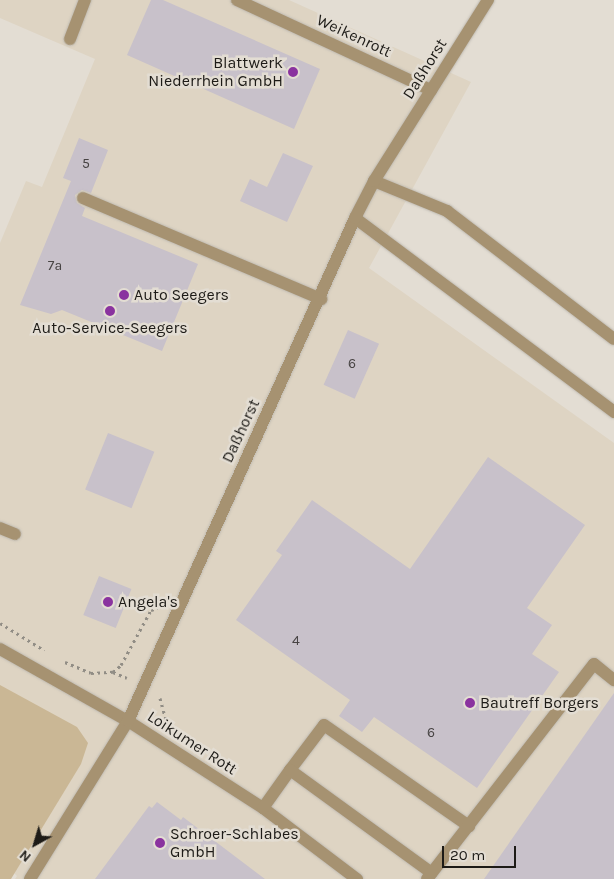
<!DOCTYPE html>
<html>
<head>
<meta charset="utf-8">
<style>
	body { margin:0 }
	#map { position:relative; width:614px; height:879px; overflow:hidden; background:#e3ddd3; font-family:Karla,sans-serif }
	div>[style] { position:absolute }
	[style*='--x'] { left:calc(var(--x)*1px); top:calc(var(--y)*1px); width:calc(var(--w)*1px); rotate:calc(var(--a)*1deg) }
	.built>* { inset:0; background:#ded4c3 }
	.green>* { inset:0; background:#cab795 }
	.building>* { inset:0; background:#c8c1ca; transform-origin:0 0 }
	.path>* { height:3px; margin-top:-1.5px; transform-origin:0; background:repeating-linear-gradient(90deg,#918d85 0 2.5px,transparent 0 6.5px) }
	.roads { filter:drop-shadow(0 0 1px #bfbab1) drop-shadow(0 0 1px #bfbab1) }
	.minor>* { height:12px; margin:-6px; padding:0 6px; transform-origin:6px; border-radius:6px; background:#a69271 }
	.dots>* { width:14px; height:14px; translate:-50% -50%; box-sizing:border-box; border:2px solid #e3ddd3; border-radius:50% }
	span { translate:-50% -50%; white-space:nowrap; text-align:center; line-height:1.15; -webkit-text-stroke:5px #e3ddd3; paint-order:stroke }
	.number-label { font-size:14px; color:#484444 }
	.number-label span { -webkit-text-stroke-width:0 }
	.street-label { font-size:16px; color:#1d1b17 }
	.poi-label { font-size:16px; color:#1d1b17 }
	.right { translate:-100% -50%; text-align:right }
	.left { translate:0 -50%; text-align:left }
	.north { position:absolute; left:10px; top:819px; width:50px; height:50px; -webkit-text-stroke:4px #e3ddd3; paint-order:stroke; rotate:219deg; font-size:14px; font-weight:700; line-height:20px; text-align:center; color:#1d1b17 }
	.north::after { content:''; display:block; margin:auto; width:18px; height:22px; background:#1d1b17; clip-path:polygon(50% 0,100% 100%,50% 72%,0 100%) }
	.scale { position:absolute; left:442px; top:846px; width:74px; height:22px; box-sizing:border-box; border:2px solid #1d1b17; border-top:0; padding-left:6px; font-size:15px; line-height:18px; white-space:nowrap; color:#1d1b17; -webkit-text-stroke:4px #e3ddd3; paint-order:stroke }
</style>
</head>
<body>
<div id="map">
	<div class="built">
		<div style="clip-path:polygon(0 0,289px 0,471px 82px,369px 268px,614px 443px,614px 879px,15px 879px,17px 876px,0 860px,0 243px,26px 181px,42px 187px,95px 59px,0 18px)"></div>
	</div>
	<div class="green">
		<div style="clip-path:polygon(0 685px,77px 727px,88px 743px,81px 764px,11px 879px,0 879px)"></div>
	</div>
	<div class="building">
		<div style="clip-path:polygon(151px 0,163px 0,320px 69px,294px 129px,127px 55px)"></div>
		<div style="clip-path:polygon(79px 138px,108px 150px,91px 193px,82px 190px,75px 195px,77px 203px,85px 208px,82px 216px,198px 264px,162px 351px,62px 310px,51px 314px,20px 305px,71px 181px,63px 178px)"></div>
		<div style="clip-path:polygon(283px 153px,313px 166px,287px 222px,240px 201px,250px 179px,267px 187px)"></div>
		<div style="left:348px;top:330px;width:34px;height:60px;rotate:24deg"></div>
		<div style="left:108px;top:433px;width:50px;height:61px;rotate:22deg"></div>
		<div style="clip-path:polygon(488px 457px,585px 525px,527px 608px,552px 625px,532px 654px,559px 672px,477px 788px,374px 717px,362px 732px,339px 716px,350px 700px,236px 620px,282px 555px,276px 551px,312px 500px,410px 569px)"></div>
		<div style="left:99px;top:576px;width:35px;height:42px;rotate:22deg"></div>
		<div style="clip-path:polygon(614px 693px,614px 879px,484px 879px,537px 803px)"></div>
		<div style="clip-path:polygon(157px 802px,181px 820px,183px 817px,265px 879px,95px 879px,149px 806px,152px 808px)"></div>
	</div>
	<div class="path">
		<div style="--x:0;--y:623;--w:52;--a:31.5"></div>
		<div style="--x:65;--y:662;--w:28;--a:23"></div>
		<div style="--x:91;--y:673;--w:22;--a:-3"></div>
		<div style="--x:113;--y:672;--w:15;--a:23"></div>
		<div style="--x:113;--y:672;--w:11;--a:-41"></div>
		<div style="--x:121;--y:665;--w:63;--a:-61.4"></div>
		<div style="--x:151;--y:610;--w:7;--a:-16"></div>
		<div style="--x:160;--y:698;--w:27;--a:75"></div>
	</div>
	<div class="roads">
		<div class="minor">
			<div style="--x:237;--y:0;--w:214;--a:24.9"></div>
			<div style="--x:70;--y:39;--w:42;--a:-69"></div>
			<div style="--x:374;--y:181;--w:79;--a:22.3"></div>
			<div style="--x:447;--y:211;--w:210;--a:37.5"></div>
			<div style="--x:83;--y:198;--w:259;--a:23"></div>
			<div style="--x:355;--y:218;--w:324;--a:36.8"></div>
			<div style="--x:0;--y:528;--w:16;--a:22"></div>
			<div style="--x:0;--y:649;--w:147;--a:29.4"></div>
			<div style="--x:128;--y:721;--w:161;--a:32.8"></div>
			<div style="--x:263;--y:808;--w:118;--a:37.1"></div>
			<div style="--x:290;--y:770;--w:56;--a:-52.9"></div>
			<div style="--x:324;--y:725;--w:177;--a:34.9"></div>
			<div style="--x:263;--y:808;--w:47;--a:-54.6"></div>
			<div style="--x:290;--y:770;--w:175;--a:36"></div>
			<div style="--x:30;--y:879;--w:186;--a:-58.2"></div>
			<div style="--x:128;--y:721;--w:552;--a:-65.71"></div>
			<div style="--x:355;--y:218;--w:42;--a:-62.8"></div>
			<div style="--x:374;--y:181;--w:214;--a:-57.8"></div>
			<div style="--x:427;--y:879;--w:272;--a:-52.2"></div>
			<div style="--x:594;--y:664;--w:26;--a:39"></div>
		</div>
	</div>
	<div class="dots">
		<div style="left:293px;top:72px;background:#8a339f"></div>
		<div style="left:124px;top:295px;background:#8a339f"></div>
		<div style="left:110px;top:311px;background:#8a339f"></div>
		<div style="left:108px;top:602px;background:#8a339f"></div>
		<div style="left:470px;top:703px;background:#8a339f"></div>
		<div style="left:160px;top:843px;background:#8a339f"></div>
	</div>
	<div class="number-label">
		<span style="left:86px;top:164px">5</span>
		<span style="left:55px;top:266px">7a</span>
		<span style="left:352px;top:364px">6</span>
		<span style="left:296px;top:641px">4</span>
		<span style="left:431px;top:733px">6</span>
	</div>
	<div class="street-label">
		<span style="left:354px;top:36px;rotate:25deg">Weikenrott</span>
		<span style="left:425px;top:69px;rotate:-58deg">Daßhorst</span>
		<span style="left:241px;top:431px;rotate:-65deg">Daßhorst</span>
		<span style="left:192px;top:743px;rotate:33deg">Loikumer Rott</span>
	</div>
	<div class="poi-label">
		<span class="right" style="left:283px;top:72px">Blattwerk<br>Niederrhein GmbH</span>
		<span class="left" style="left:134px;top:295px">Auto Seegers</span>
		<span style="left:110px;top:328px">Auto-Service-Seegers</span>
		<span class="left" style="left:118px;top:602px">Angela's</span>
		<span class="left" style="left:480px;top:703px">Bautreff Borgers</span>
		<span class="left" style="left:170px;top:843px">Schroer-Schlabes<br>GmbH</span>
	</div>
	<div class="north">N</div>
	<div class="scale">20 m</div>
</div>
</body>
</html>
